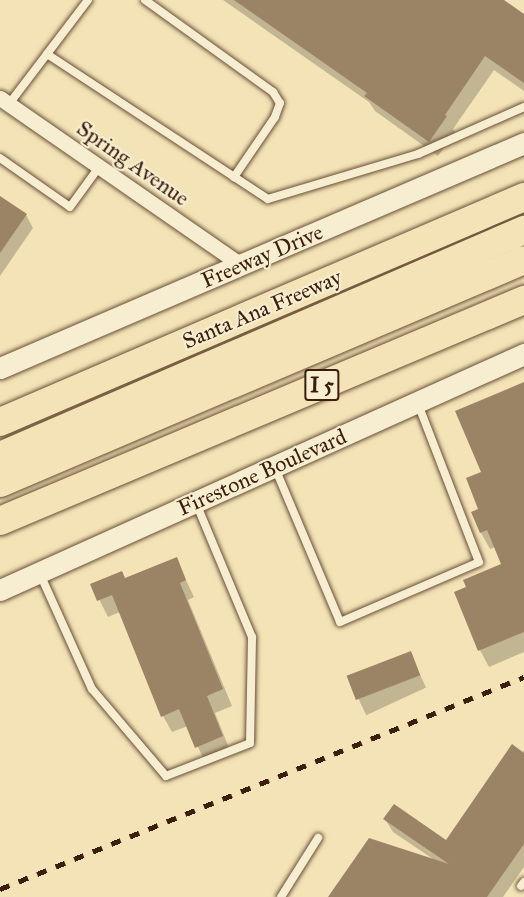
<!DOCTYPE html>
<html>
<head>
<meta charset="utf-8">
<style>
	body { margin:0 }
	#map { position:relative; width:524px; height:897px; overflow:hidden; background:#f3e3b6; font-family:"IM FELL Great Primer",serif }
	div>[style] { position:absolute }
	[style*='--x'] { left:calc(var(--x)*1px); top:calc(var(--y)*1px); width:calc(var(--w)*1px); rotate:calc(var(--a)*1deg) }
	.shadow>* { inset:0; background:#0003; transform-origin:0 0 }
	.building>* { inset:0; background:#9b8465; transform-origin:0 0 }
	.roads { filter:drop-shadow(0 0 2px #694f37) drop-shadow(0 0 2px #694f37) }
	.lane>* { height:8px; margin:-4px; padding:0 4px; transform-origin:4px; border-radius:4px; background:#f7edd0 }
	.street>* { height:15px; margin:-7.5px; padding:0 7.5px; transform-origin:7.5px; border-radius:7.5px; background:#f7edd0 }
	.secondary>* { height:21px; margin:-10.5px; padding:0 10.5px; transform-origin:10.5px; border-radius:10.5px; background:#f7edd0 }
	.highway>* { height:28px; margin:-14px; padding:0 14px; transform-origin:14px; border-radius:14px; background:#f3e3b6 }
	.rail>* { height:4.5px; margin-top:-2.25px; transform-origin:0; background:repeating-linear-gradient(90deg,#3b1e0d 0 10px,transparent 0 20px) }
	span { translate:-50% -50%; white-space:nowrap; text-align:center; line-height:1.15; -webkit-text-stroke:4.5px #f7edd0; paint-order:stroke }
	.shield-label span { padding:2px 4px; background:#f7edd0; border:2px solid; border-radius:4px; -webkit-text-stroke-width:0 }
	.shield-label { font-size:21px; color:#3b1e0d; font-weight:700 }
	.street-label { font-size:22px; color:#3b1e0d }
</style>
</head>
<body>
<div id="map">
	<div class="shadow">
		<div style="clip-path:polygon(223px 0,501px 0,524px 16px,524px 91px,494px 70px,453px 129px,455px 132px,438px 156px,375px 111px,369px 102px)"></div>
		<div style="clip-path:polygon(0 198px,26px 215px,33px 228px,0 276px)"></div>
		<div style="clip-path:polygon(524px 384px,524px 652px,489px 667px,480px 650px,503px 565px,495px 547px,490px 549px,481px 533px,473px 513px,480px 510px,483px 473px)"></div>
		<div style="clip-path:polygon(176px 559px,194px 597px,188px 600px,232px 706px,215px 713px,231px 753px,206px 764px,188px 726px,172px 732px,163px 716px,120px 612px,108px 617px,92px 585px,126px 580px)"></div>
		<div style="left:410px;top:653px;width:38px;height:66px;rotate:65deg"></div>
		<div style="clip-path:polygon(524px 750px,524px 867px,503px 897px,330px 897px,433px 859px,393px 832px,385px 819px,446px 842px)"></div>
	</div>
	<div class="building">
		<div style="clip-path:polygon(234px 0,504px 0,524px 14px,524px 83px,485px 56px,445px 115px,447px 116px,429px 142px,364px 96px,367px 93px)"></div>
		<div style="clip-path:polygon(0 196px,27px 214px,0 253px)"></div>
		<div style="clip-path:polygon(524px 382px,524px 632px,478px 651px,454px 592px,466px 587px,463px 580px,501px 564px,487px 530px,480px 533px,471px 512px,478px 509px,466px 478px,481px 472px,455px 411px)"></div>
		<div style="clip-path:polygon(177px 557px,186px 580px,180px 583px,223px 689px,207px 696px,223px 736px,195px 748px,179px 709px,161px 717px,112px 595px,97px 601px,90px 584px,122px 571px,125px 578px)"></div>
		<div style="left:411px;top:651px;width:26px;height:69px;rotate:69deg"></div>
		<div style="clip-path:polygon(512px 744px,524px 753px,524px 844px,487px 897px,328px 897px,369px 838px,449px 864px,383px 819px,394px 804px,446px 840px)"></div>
	</div>
	<div class="roads">
		<div class="lane">
			<div style="--x:145;--y:0;--w:158;--a:35.7"></div>
			<div style="--x:273;--y:92;--w:13;--a:58"></div>
			<div style="--x:280;--y:103;--w:15;--a:110"></div>
			<div style="--x:275;--y:117;--w:73;--a:124.3"></div>
			<div style="--x:47;--y:54;--w:68;--a:-52.8"></div>
			<div style="--x:9;--y:104;--w:63;--a:-52.8"></div>
			<div style="--x:47;--y:54;--w:264;--a:33.3"></div>
			<div style="--x:268;--y:199;--w:157;--a:-16.7"></div>
			<div style="--x:418;--y:154;--w:116;--a:-23.9"></div>
			<div style="--x:0;--y:158;--w:85;--a:35"></div>
			<div style="--x:70;--y:207;--w:49;--a:-54.1"></div>
			<div style="--x:275;--y:468;--w:167;--a:67.1"></div>
			<div style="--x:340;--y:622;--w:151;--a:-23.3"></div>
			<div style="--x:479;--y:562;--w:169;--a:-111.1"></div>
			<div style="--x:40;--y:574;--w:126;--a:65.7"></div>
			<div style="--x:92;--y:689;--w:114;--a:49.6"></div>
			<div style="--x:166;--y:776;--w:90;--a:-21.4"></div>
			<div style="--x:250;--y:743;--w:106;--a:-88.9"></div>
			<div style="--x:252;--y:637;--w:145;--a:-112.7"></div>
			<div style="--x:521;--y:886;--w:5;--a:-53"></div>
			<div style="--x:281;--y:897;--w:70;--a:-57.9"></div>
		</div>
		<div class="street">
			<div style="--x:0;--y:98;--w:293;--a:34.7"></div>
		</div>
		<div class="secondary">
			<div style="--x:0;--y:368;--w:570;--a:-23.24"></div>
			<div style="--x:0;--y:590;--w:575;--a:-24.25"></div>
		</div>
		<div class="highway">
			<div style="--x:0;--y:422;--w:570;--a:-23.24"></div>
			<div style="--x:0;--y:456;--w:571;--a:-23.33"></div>
			<div style="--x:0;--y:483;--w:569;--a:-23.05"></div>
			<div style="--x:0;--y:521;--w:569;--a:-22.87"></div>
		</div>
	</div>
	<div class="rail">
		<div style="--x:0;--y:889;--w:565;--a:-22.03"></div>
	</div>
	<div class="shield-label">
		<span style="left:322px;top:385px">I 5</span>
	</div>
	<div class="street-label">
		<span style="left:133px;top:163px;rotate:35deg">Spring Avenue</span>
		<span style="left:262px;top:256px;rotate:-23deg">Freeway Drive</span>
		<span style="left:262px;top:309px;rotate:-23deg">Santa Ana Freeway</span>
		<span style="left:262px;top:472px;rotate:-24deg">Firestone Boulevard</span>
	</div>
</div>
</body>
</html>
